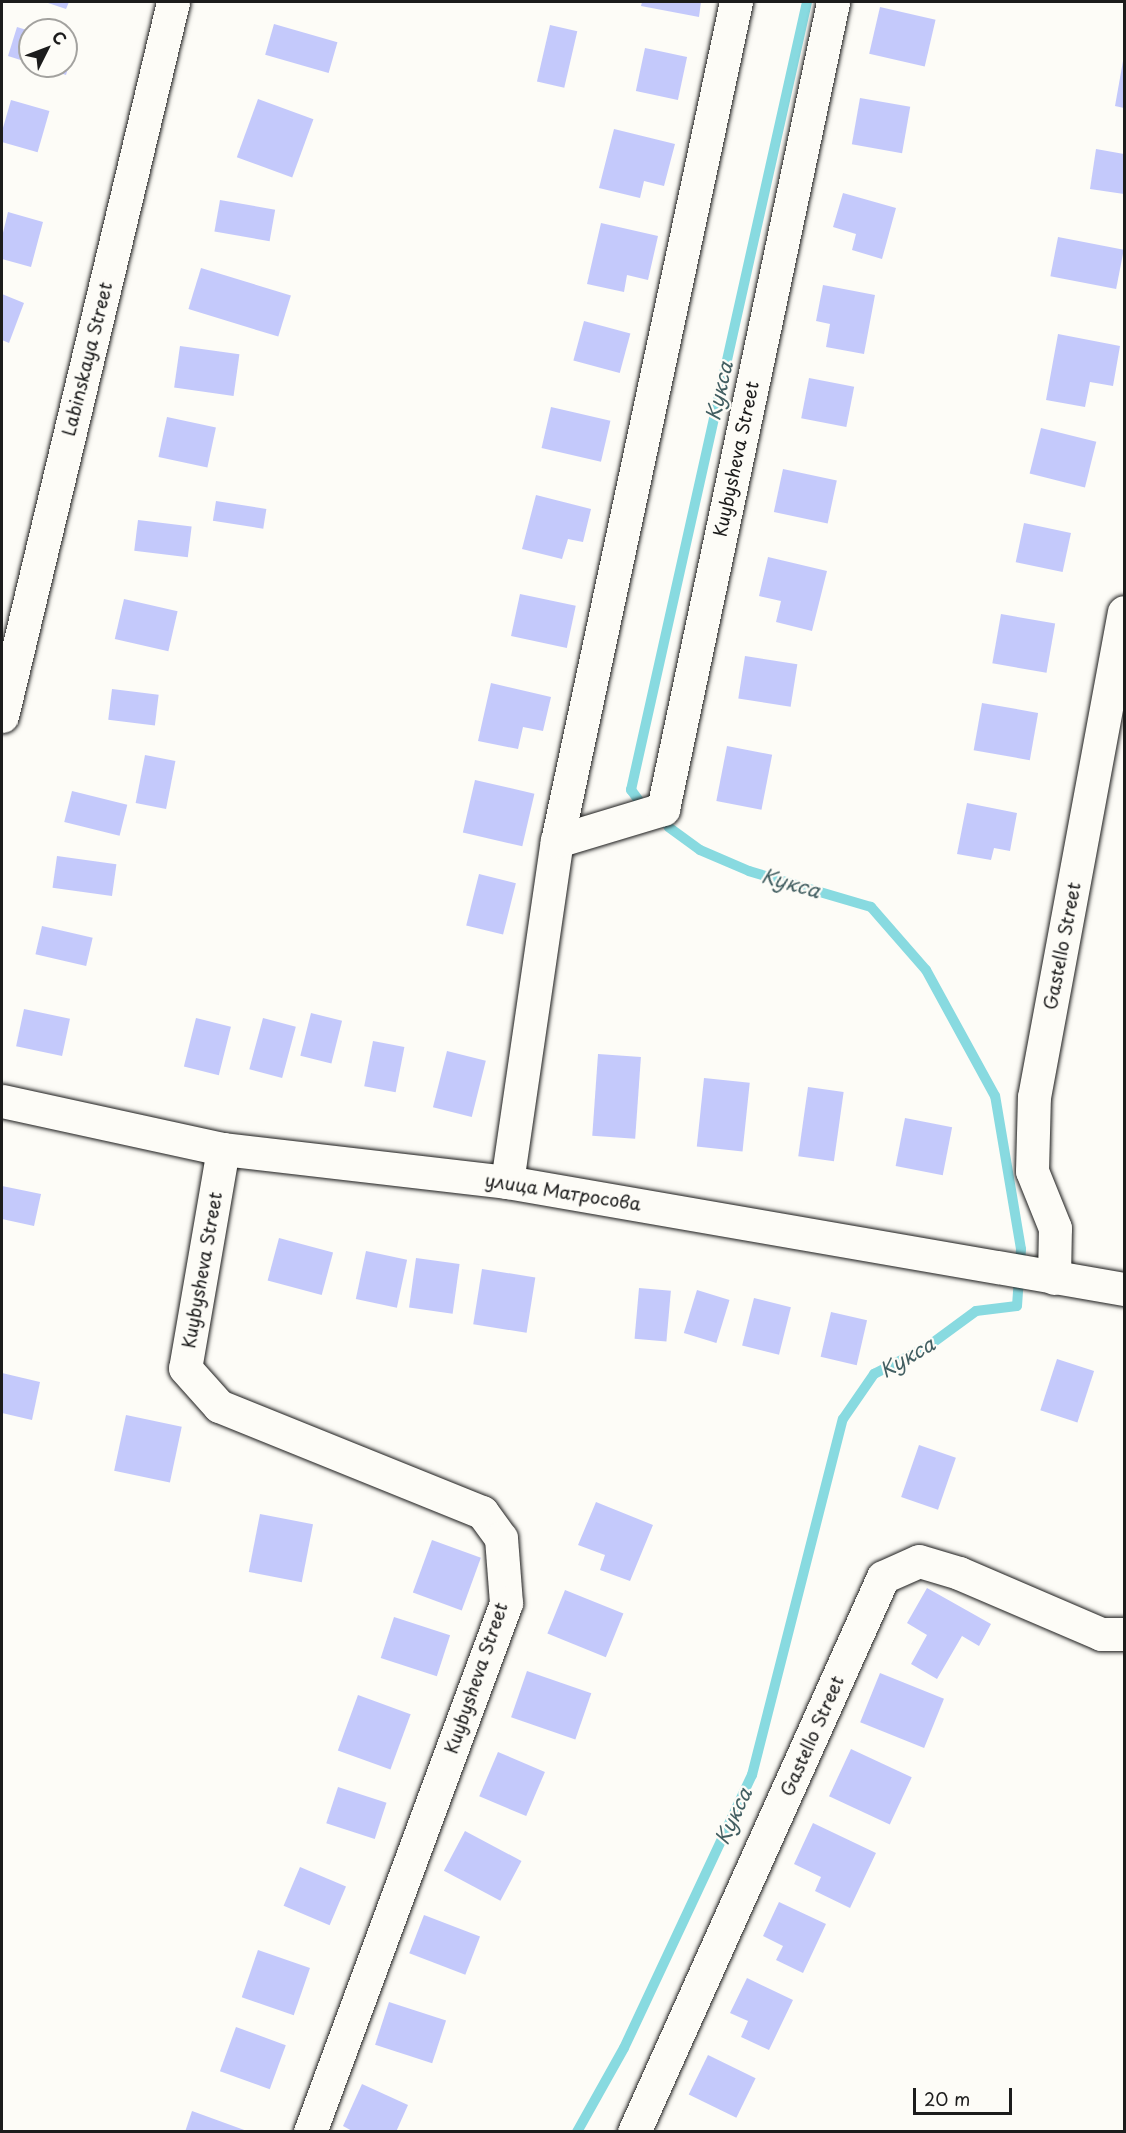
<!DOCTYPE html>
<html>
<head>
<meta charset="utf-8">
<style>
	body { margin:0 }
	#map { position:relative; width:1126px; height:2133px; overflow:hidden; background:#fdfcf7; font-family:"Playpen Sans",sans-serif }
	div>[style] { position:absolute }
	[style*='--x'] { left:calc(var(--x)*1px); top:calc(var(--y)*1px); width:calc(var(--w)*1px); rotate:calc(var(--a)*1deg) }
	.stream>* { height:10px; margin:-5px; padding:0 5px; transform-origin:5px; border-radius:5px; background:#88dae0 }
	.building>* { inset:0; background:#c4c9fb; transform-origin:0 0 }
	.roads { filter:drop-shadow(0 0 2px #1c1c1c) drop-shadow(0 0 2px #1c1c1c) }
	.minor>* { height:33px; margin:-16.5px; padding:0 16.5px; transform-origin:16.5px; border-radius:16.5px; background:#fdfcf7 }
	span { translate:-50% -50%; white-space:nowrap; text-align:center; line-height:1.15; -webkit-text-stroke:4.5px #fdfcf7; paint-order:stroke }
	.street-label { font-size:18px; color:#1c1c1c }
	.water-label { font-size:20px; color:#425e61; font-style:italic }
	.frame { position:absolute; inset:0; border:3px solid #1c1c1c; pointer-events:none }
	.north { position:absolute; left:18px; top:18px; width:60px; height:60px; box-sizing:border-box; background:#fdfcf7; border:2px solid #a3a29f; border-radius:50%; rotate:48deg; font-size:16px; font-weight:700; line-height:24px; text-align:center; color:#1c1c1c }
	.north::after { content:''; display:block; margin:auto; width:21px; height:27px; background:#1c1c1c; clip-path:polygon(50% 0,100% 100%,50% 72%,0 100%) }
	.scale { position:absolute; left:913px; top:2088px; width:99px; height:27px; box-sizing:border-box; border:3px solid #1c1c1c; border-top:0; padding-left:8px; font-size:18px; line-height:21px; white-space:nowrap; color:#1c1c1c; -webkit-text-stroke:4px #fdfcf7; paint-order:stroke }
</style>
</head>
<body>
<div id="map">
	<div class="stream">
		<div style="--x:645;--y:809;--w:24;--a:-126"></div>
		<div style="--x:631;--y:790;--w:807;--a:-77.41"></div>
		<div style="--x:577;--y:2132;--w:96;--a:-60.8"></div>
		<div style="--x:624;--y:2048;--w:302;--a:-64.9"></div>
		<div style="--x:752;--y:1775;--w:367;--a:-75.7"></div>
		<div style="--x:843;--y:1419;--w:55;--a:-55.4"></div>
		<div style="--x:874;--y:1374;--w:59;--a:-27"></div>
		<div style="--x:927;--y:1347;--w:61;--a:-36.3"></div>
		<div style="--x:976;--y:1311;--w:41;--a:-7"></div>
		<div style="--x:1017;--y:1306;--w:57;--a:-86"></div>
		<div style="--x:1021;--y:1249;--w:155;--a:-99.6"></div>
		<div style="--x:995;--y:1096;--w:144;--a:-118.7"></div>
		<div style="--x:926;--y:970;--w:84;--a:-131.1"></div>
		<div style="--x:871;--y:907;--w:127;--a:-163.6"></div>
		<div style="--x:749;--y:871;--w:53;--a:-156.8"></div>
		<div style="--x:700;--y:850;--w:39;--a:-144"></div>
	</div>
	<div class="building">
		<div style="clip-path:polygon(45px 2px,69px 2px,66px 9px)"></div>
		<div style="clip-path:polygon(642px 2px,701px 2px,699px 17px,641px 6px)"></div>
		<div style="left:880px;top:7px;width:57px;height:48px;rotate:13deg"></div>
		<div style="left:274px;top:24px;width:66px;height:32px;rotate:16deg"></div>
		<div style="left:550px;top:25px;width:28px;height:58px;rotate:13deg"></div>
		<div style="clip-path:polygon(17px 27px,30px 31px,30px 63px,8px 56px)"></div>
		<div style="clip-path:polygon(66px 43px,75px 45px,66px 75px,39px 66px,66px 66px)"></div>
		<div style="left:645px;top:48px;width:43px;height:44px;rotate:12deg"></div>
		<div style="clip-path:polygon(1123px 61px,1124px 61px,1124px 108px,1115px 106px)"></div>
		<div style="left:860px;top:98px;width:51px;height:47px;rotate:10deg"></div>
		<div style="left:258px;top:99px;width:59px;height:62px;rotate:20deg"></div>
		<div style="left:11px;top:100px;width:40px;height:43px;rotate:16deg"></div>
		<div style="clip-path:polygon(614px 129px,675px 144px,664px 186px,644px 181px,640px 198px,599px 188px)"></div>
		<div style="clip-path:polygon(1096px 149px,1124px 154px,1124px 194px,1090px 189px)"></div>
		<div style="clip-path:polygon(843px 193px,896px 208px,882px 259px,852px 250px,856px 234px,833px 227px)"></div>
		<div style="left:220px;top:200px;width:56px;height:32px;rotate:10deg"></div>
		<div style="clip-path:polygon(8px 212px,43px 222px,31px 267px,2px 259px,2px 237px)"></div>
		<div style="clip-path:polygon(601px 223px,658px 236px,648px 280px,627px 275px,624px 292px,587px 284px)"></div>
		<div style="left:1058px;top:237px;width:67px;height:40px;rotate:11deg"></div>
		<div style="left:201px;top:268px;width:94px;height:43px;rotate:17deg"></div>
		<div style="clip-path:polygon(823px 285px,875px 295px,864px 354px,826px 347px,830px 324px,816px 321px)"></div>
		<div style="clip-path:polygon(2px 294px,24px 303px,9px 343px,2px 340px)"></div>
		<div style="left:584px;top:321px;width:48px;height:41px;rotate:15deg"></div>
		<div style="clip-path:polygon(1058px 334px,1120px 346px,1113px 386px,1090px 382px,1085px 407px,1046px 400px)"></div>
		<div style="left:180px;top:346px;width:60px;height:42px;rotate:8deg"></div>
		<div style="left:809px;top:378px;width:46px;height:41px;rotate:11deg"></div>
		<div style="left:551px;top:407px;width:61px;height:42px;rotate:13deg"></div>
		<div style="left:167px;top:417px;width:50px;height:41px;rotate:12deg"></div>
		<div style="left:1041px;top:428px;width:57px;height:47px;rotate:14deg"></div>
		<div style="left:783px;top:469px;width:55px;height:44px;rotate:12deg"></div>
		<div style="clip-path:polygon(536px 495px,591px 509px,583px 542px,568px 539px,562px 559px,522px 549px)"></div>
		<div style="left:216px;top:501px;width:51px;height:20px;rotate:9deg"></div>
		<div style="left:138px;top:520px;width:54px;height:31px;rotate:7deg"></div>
		<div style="left:1024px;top:523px;width:48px;height:40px;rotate:12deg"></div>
		<div style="clip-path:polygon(768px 557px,827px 571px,812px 631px,776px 622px,781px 601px,759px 596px)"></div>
		<div style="left:520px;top:594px;width:57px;height:43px;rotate:12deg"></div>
		<div style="left:124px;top:599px;width:55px;height:41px;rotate:13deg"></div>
		<div style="left:1001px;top:614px;width:55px;height:50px;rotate:10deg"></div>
		<div style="left:745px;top:656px;width:53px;height:43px;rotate:9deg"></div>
		<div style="clip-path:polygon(491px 683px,551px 697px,543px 731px,523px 727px,518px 749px,478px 741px)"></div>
		<div style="left:112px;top:689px;width:47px;height:31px;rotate:7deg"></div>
		<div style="left:982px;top:703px;width:57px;height:48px;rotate:10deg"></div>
		<div style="left:727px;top:746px;width:46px;height:56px;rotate:11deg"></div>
		<div style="left:145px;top:755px;width:31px;height:49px;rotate:11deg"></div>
		<div style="left:475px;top:780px;width:61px;height:54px;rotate:13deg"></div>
		<div style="left:72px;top:791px;width:57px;height:32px;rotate:14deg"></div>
		<div style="clip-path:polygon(967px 803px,1017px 813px,1010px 851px,994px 848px,991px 860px,957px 854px)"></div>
		<div style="left:57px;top:856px;width:60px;height:32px;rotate:8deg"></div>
		<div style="left:479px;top:874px;width:38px;height:53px;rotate:14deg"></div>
		<div style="left:42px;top:926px;width:52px;height:29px;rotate:13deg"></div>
		<div style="left:24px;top:1009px;width:47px;height:38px;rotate:12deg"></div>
		<div style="left:311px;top:1013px;width:32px;height:44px;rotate:14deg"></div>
		<div style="left:196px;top:1018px;width:36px;height:50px;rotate:14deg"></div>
		<div style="left:263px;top:1018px;width:34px;height:53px;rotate:15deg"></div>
		<div style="left:373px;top:1041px;width:32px;height:46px;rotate:11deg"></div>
		<div style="left:447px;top:1051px;width:40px;height:58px;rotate:14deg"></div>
		<div style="left:598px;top:1054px;width:43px;height:82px;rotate:4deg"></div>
		<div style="left:704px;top:1078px;width:46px;height:69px;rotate:6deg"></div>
		<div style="left:808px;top:1087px;width:36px;height:70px;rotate:8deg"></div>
		<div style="left:905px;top:1118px;width:48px;height:49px;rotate:11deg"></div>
		<div style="clip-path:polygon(2px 1186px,41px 1194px,34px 1226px,2px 1219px)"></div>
		<div style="left:279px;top:1238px;width:56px;height:44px;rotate:15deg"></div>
		<div style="left:366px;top:1251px;width:42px;height:49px;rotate:12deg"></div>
		<div style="left:416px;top:1258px;width:44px;height:50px;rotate:8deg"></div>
		<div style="left:482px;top:1269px;width:54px;height:56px;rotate:9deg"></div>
		<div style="left:639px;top:1288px;width:32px;height:51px;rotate:5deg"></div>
		<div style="left:697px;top:1290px;width:34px;height:45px;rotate:17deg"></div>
		<div style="left:754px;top:1298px;width:38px;height:49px;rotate:14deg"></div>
		<div style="left:831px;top:1312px;width:37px;height:46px;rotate:13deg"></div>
		<div style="left:1057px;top:1359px;width:39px;height:54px;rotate:18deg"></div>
		<div style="clip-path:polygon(2px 1373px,40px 1382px,32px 1420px,2px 1413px)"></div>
		<div style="left:126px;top:1415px;width:57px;height:57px;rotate:12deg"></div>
		<div style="left:919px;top:1445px;width:39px;height:55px;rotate:19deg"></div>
		<div style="clip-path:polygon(596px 1502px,653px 1525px,630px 1581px,600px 1570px,605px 1555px,578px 1545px)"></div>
		<div style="left:260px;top:1514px;width:54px;height:59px;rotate:11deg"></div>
		<div style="left:432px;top:1540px;width:52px;height:56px;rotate:20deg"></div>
		<div style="clip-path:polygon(927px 1588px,991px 1624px,979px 1646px,962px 1636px,937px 1679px,911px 1664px,927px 1635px,907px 1623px)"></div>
		<div style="left:565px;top:1590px;width:63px;height:47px;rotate:22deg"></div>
		<div style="left:394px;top:1617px;width:59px;height:43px;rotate:18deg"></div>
		<div style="left:527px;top:1671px;width:68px;height:49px;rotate:19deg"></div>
		<div style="left:880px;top:1673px;width:69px;height:53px;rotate:22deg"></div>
		<div style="left:358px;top:1695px;width:56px;height:59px;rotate:20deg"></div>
		<div style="left:851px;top:1749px;width:67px;height:52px;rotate:25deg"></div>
		<div style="left:498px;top:1752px;width:51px;height:48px;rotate:23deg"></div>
		<div style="left:338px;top:1787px;width:51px;height:38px;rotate:18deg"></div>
		<div style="clip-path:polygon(813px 1823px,876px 1853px,850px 1908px,815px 1891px,821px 1877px,794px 1864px)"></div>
		<div style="left:465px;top:1831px;width:64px;height:45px;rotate:28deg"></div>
		<div style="left:300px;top:1867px;width:50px;height:42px;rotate:23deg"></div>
		<div style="clip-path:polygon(779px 1902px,826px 1924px,803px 1973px,776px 1960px,783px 1946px,763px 1936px)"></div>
		<div style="left:424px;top:1915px;width:60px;height:41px;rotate:21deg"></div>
		<div style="left:258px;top:1950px;width:55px;height:50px;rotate:19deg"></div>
		<div style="clip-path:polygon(747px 1978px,793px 2000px,769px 2050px,741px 2037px,748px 2021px,730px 2013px)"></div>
		<div style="left:389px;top:2002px;width:60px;height:45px;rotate:18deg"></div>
		<div style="left:236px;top:2027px;width:53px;height:47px;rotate:20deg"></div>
		<div style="left:708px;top:2055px;width:53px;height:44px;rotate:26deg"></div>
		<div style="clip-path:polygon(362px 2084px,408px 2105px,396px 2132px,354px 2132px,343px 2126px)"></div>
		<div style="clip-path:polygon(192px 2111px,247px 2131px,247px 2132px,185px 2132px)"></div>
	</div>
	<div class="roads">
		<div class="minor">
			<div style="--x:2;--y:716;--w:734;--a:-76.53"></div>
			<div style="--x:557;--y:841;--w:111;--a:-16.8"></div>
			<div style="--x:663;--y:809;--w:825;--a:-78.1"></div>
			<div style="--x:2;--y:1101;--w:226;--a:12.3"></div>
			<div style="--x:223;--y:1149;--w:286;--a:6.6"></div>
			<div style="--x:507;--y:1182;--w:626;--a:9.84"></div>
			<div style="--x:223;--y:1149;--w:222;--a:99.8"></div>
			<div style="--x:185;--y:1368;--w:51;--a:48.2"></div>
			<div style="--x:219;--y:1406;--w:284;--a:22"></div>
			<div style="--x:482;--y:1512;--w:32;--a:54"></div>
			<div style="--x:501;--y:1538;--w:65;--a:85.6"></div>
			<div style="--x:506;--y:1603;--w:564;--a:110.33"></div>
			<div style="--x:507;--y:1182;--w:345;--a:-81.7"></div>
			<div style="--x:557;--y:841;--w:858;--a:-77.96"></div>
			<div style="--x:1054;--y:1278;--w:50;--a:-88.9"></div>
			<div style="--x:1055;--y:1228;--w:61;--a:-112"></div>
			<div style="--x:1032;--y:1171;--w:74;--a:-88.5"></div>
			<div style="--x:1034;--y:1097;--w:493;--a:-79.5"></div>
			<div style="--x:634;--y:2132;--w:608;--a:-65.84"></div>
			<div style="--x:883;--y:1577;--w:39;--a:-24"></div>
			<div style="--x:919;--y:1561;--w:42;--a:16.7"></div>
			<div style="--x:959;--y:1573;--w:155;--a:23.2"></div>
			<div style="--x:1101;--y:1634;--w:23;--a:0"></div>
		</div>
	</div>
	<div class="street-label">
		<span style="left:87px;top:359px;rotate:-76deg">Labinskaya Street</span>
		<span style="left:736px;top:459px;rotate:-78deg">Kuybysheva Street</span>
		<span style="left:1062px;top:946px;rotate:-79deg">Gastello Street</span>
		<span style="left:563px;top:1192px;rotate:9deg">улица Матросова</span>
		<span style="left:202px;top:1270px;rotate:-80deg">Kuybysheva Street</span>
		<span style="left:476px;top:1678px;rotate:-71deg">Kuybysheva Street</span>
		<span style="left:812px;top:1736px;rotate:-66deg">Gastello Street</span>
	</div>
	<div class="water-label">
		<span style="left:719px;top:391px;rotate:-77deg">Кукса</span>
		<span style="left:791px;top:883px;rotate:16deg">Кукса</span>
		<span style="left:907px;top:1357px;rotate:-30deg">Кукса</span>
		<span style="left:733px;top:1816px;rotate:-65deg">Кукса</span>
	</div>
	<div class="frame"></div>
	<div class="north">С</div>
	<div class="scale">20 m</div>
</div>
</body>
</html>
